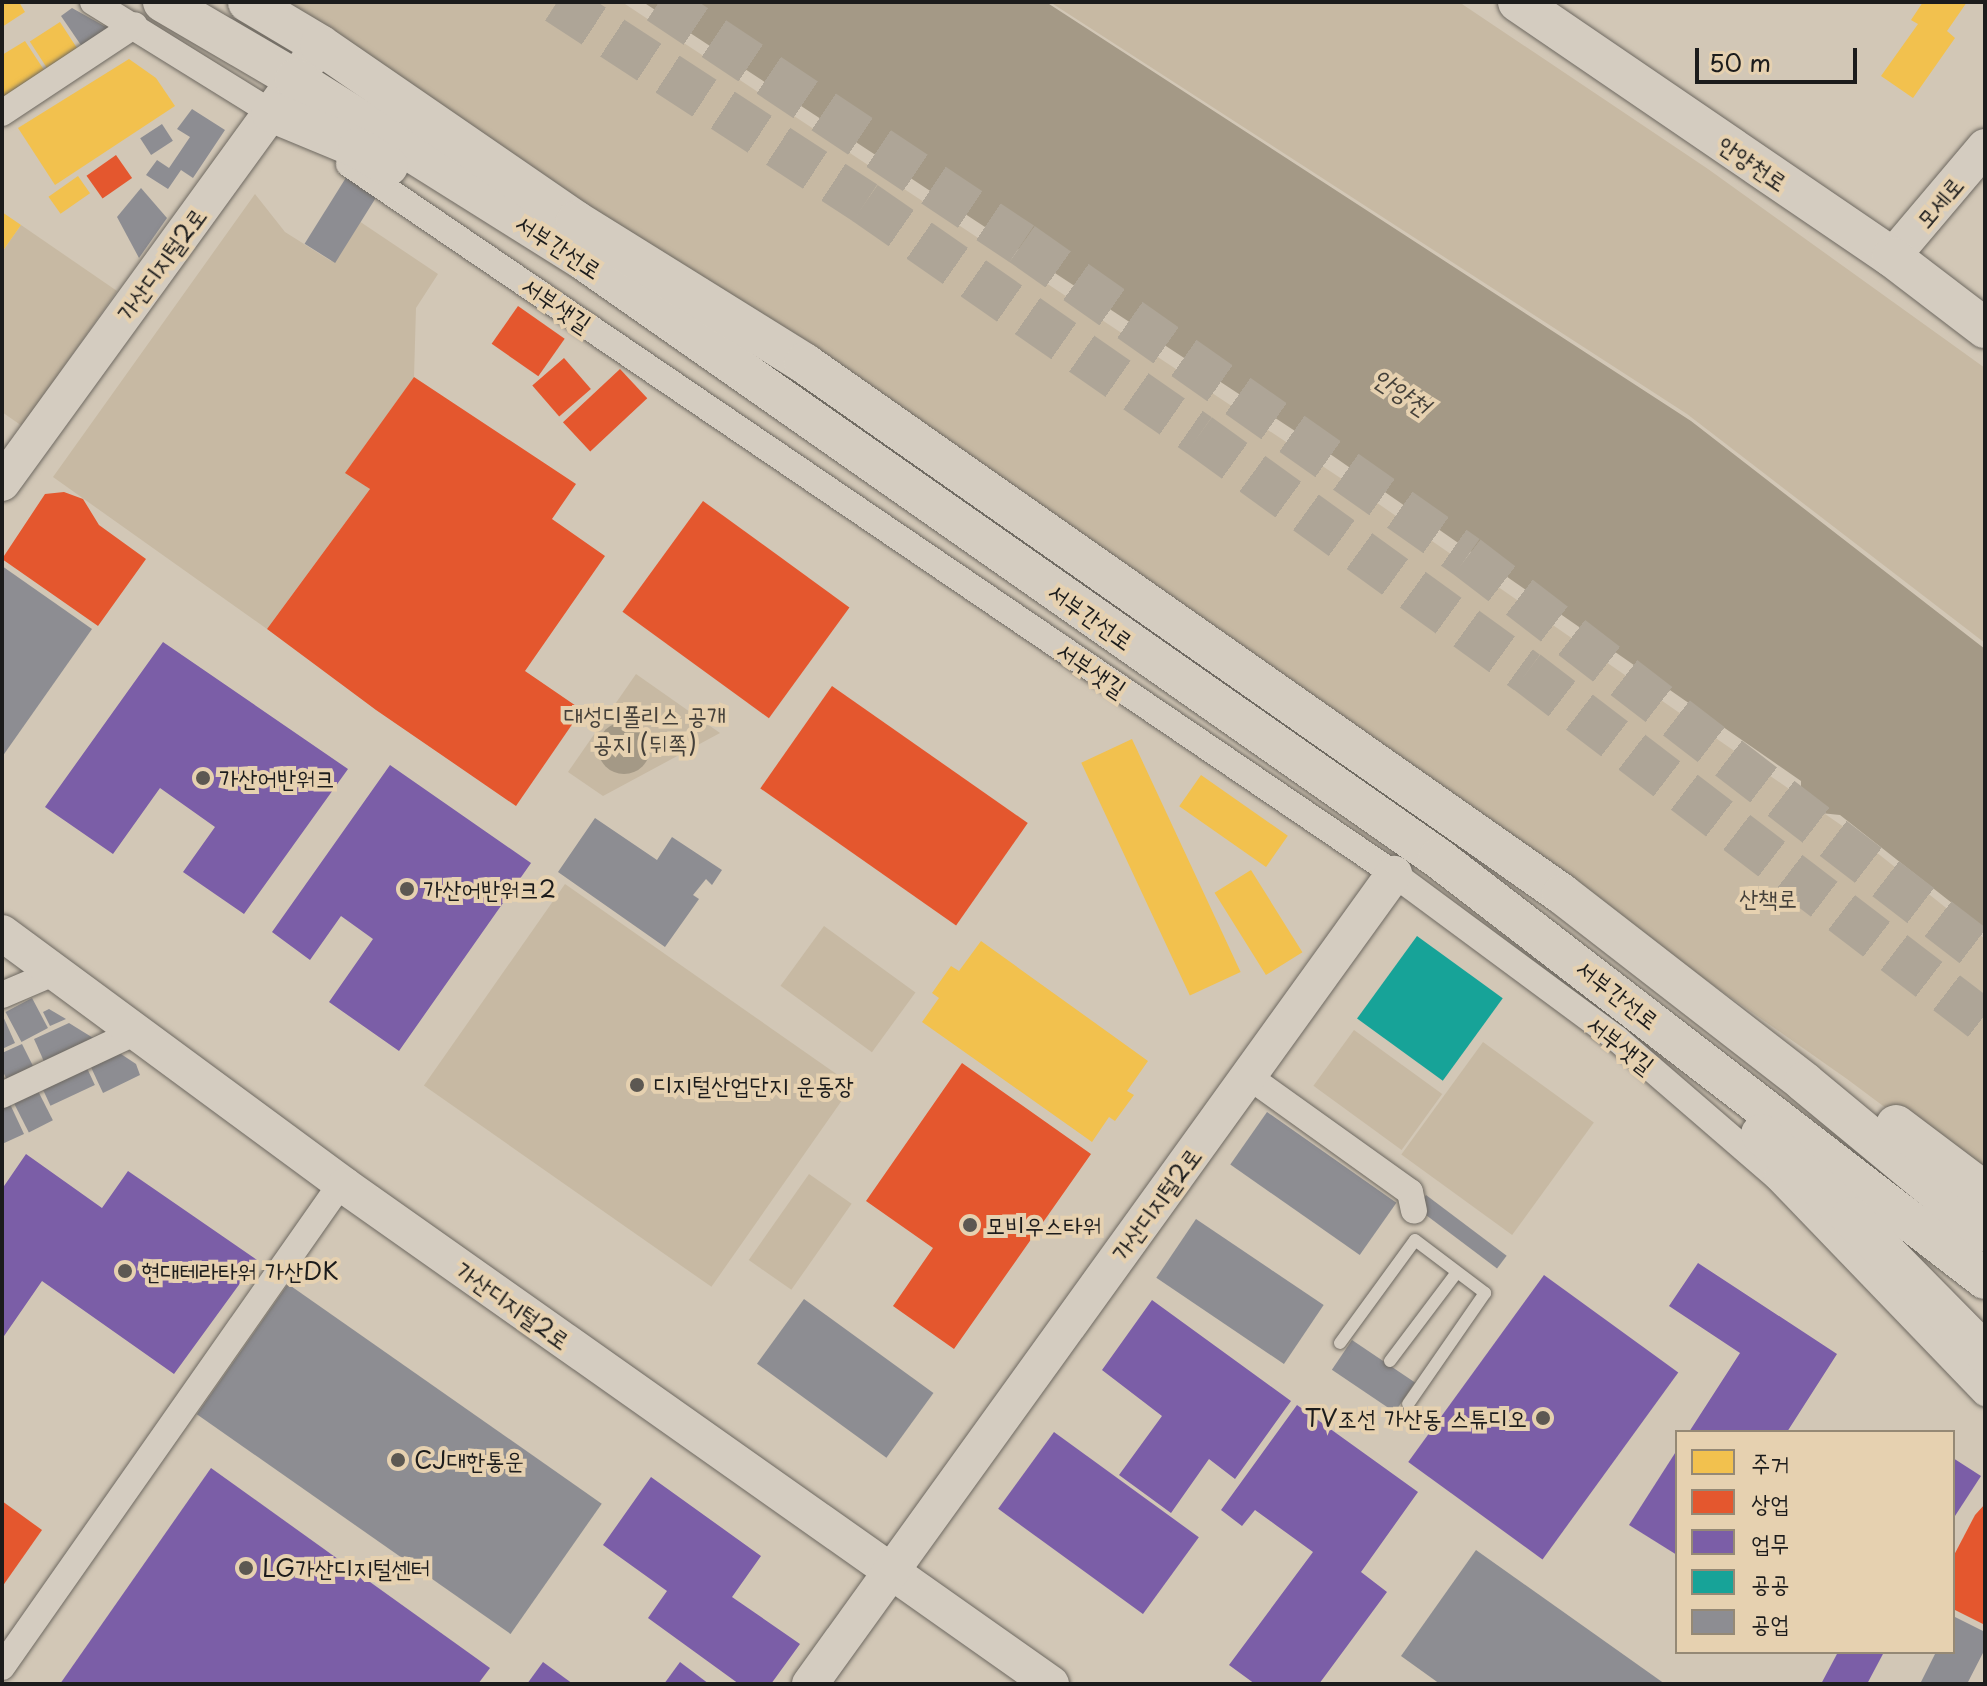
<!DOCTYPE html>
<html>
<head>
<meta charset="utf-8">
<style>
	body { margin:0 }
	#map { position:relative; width:1987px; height:1686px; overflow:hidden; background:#d2c7b6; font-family:"Playpen Sans","Poor Story",sans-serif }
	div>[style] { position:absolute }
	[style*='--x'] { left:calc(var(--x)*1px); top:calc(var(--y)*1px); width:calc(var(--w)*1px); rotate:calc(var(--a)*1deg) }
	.green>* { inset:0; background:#c7b9a3; transform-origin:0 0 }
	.water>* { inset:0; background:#a49986 }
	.round { border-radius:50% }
	.homes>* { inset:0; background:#f2c14e; transform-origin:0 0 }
	.shops>* { inset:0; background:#e4572e; transform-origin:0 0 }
	.offices>* { inset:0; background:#7b5ea7; transform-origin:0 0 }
	.public>* { inset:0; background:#17a398; transform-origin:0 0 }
	.industry>* { inset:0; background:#8d8d92; transform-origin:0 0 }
	.highway-tunnel>* { height:44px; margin-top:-22px; transform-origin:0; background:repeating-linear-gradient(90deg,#aea597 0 44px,transparent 0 66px) }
	.roads { filter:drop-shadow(0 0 2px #6e6961) drop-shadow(0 0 2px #6e6961) }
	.lane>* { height:12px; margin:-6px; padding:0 6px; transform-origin:6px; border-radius:6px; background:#d4ccc0 }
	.street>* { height:26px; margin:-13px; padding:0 13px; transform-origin:13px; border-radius:13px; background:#d4ccc0 }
	.secondary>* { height:36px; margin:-18px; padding:0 18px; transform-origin:18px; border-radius:18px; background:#d4ccc0 }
	.primary>* { height:40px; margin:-20px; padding:0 20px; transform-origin:20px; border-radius:20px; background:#d4ccc0 }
	.dots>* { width:22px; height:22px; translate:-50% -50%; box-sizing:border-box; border:4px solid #e6d1b0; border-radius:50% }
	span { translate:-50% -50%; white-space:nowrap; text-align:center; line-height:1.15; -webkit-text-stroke:8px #e6d1b0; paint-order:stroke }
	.street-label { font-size:24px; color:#1c1c1c }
	.park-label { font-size:24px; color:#44403a }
	.poi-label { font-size:24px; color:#1c1c1c }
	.left { translate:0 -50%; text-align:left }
	.right { translate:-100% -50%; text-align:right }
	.water-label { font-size:26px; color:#45413a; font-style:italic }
	.frame { position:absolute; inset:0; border:4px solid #1c1c1c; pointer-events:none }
	.legend { position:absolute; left:1675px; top:1430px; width:280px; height:224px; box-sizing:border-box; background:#e6d1b0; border:2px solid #958975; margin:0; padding:10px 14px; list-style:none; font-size:24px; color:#1c1c1c }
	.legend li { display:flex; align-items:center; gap:16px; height:40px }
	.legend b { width:40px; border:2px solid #958975 }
	.scale { position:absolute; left:1695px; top:48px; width:162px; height:36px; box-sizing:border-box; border:4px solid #1c1c1c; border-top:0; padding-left:10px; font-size:24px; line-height:28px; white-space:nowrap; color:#1c1c1c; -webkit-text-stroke:6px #e6d1b0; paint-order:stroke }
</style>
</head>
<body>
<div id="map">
	<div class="green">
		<div style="clip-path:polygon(266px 2px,622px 2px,1360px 491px,1851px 832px,1985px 939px,1985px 1182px,1847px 1079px,981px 471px)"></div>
		<div style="clip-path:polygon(1050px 2px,1459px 2px,1708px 169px,1985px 368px,1985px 643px,1687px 414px)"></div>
		<div style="clip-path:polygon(255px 194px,285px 232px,331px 261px,359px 221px,438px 274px,416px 308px,414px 377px,346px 472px,370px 489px,267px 629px,53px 477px)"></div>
		<div style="clip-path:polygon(21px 225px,117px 291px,22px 426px,2px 412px,2px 252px)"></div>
		<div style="clip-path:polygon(636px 674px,720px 733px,603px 796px,568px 772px)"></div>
		<div style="left:565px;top:884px;width:351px;height:246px;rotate:35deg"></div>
		<div style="left:824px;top:926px;width:113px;height:74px;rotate:36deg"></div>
		<div style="left:1354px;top:1030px;width:109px;height:69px;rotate:36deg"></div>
		<div style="left:1483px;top:1042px;width:137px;height:139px;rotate:36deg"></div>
		<div style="left:809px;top:1174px;width:52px;height:105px;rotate:35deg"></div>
	</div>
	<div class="water">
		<div style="clip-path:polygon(643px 2px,1046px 2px,1691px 421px,1985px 649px,1985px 929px,1840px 815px,1801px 811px,1801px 781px,1333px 456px)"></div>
		<div class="round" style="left:598px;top:722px;width:52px;height:52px"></div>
	</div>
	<div class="homes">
		<div style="clip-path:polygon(2px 2px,19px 2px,25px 12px,2px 27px)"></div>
		<div style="clip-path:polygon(1923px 2px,1967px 2px,1947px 31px,1955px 38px,1913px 98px,1881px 76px,1918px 24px,1911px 20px)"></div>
		<div style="left:60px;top:22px;width:38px;height:36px;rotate:57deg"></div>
		<div style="clip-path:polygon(25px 41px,48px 76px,2px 106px,2px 55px)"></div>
		<div style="clip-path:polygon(129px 59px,156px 78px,175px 106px,55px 185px,18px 128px)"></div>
		<div style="left:78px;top:176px;width:21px;height:36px;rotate:55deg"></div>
		<div style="clip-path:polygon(2px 212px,21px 225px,2px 252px)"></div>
		<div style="left:1132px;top:739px;width:257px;height:56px;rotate:65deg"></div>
		<div style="left:1201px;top:775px;width:106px;height:38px;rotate:35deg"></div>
		<div style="left:1251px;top:870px;width:97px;height:43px;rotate:58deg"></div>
		<div style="clip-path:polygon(981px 941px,1148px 1061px,1127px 1091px,1134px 1095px,1115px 1121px,1109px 1117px,1092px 1142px,922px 1022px,939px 998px,932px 993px,951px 966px,959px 971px)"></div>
	</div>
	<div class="shops">
		<div style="left:116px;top:155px;width:28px;height:36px;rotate:55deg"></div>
		<div style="left:518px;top:306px;width:57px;height:46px;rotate:35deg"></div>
		<div style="left:564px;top:358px;width:41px;height:42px;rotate:49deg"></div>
		<div style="left:620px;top:369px;width:40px;height:78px;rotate:47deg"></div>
		<div style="clip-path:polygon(414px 377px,576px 484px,552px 519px,605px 556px,525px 671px,582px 710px,516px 806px,376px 710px,267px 629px,370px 489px,345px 473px)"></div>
		<div style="clip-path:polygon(64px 492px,83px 499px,99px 525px,146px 559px,98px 626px,2px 559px,45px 494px)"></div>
		<div style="left:703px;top:501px;width:181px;height:137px;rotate:36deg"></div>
		<div style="left:832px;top:686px;width:239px;height:125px;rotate:35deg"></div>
		<div style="clip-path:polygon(962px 1063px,1091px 1154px,954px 1349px,893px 1306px,933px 1248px,866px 1201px)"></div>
		<div style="clip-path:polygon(2px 1501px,42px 1530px,2px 1587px)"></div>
		<div style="clip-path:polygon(1985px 1504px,1985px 1625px,1953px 1609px,1953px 1557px,1975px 1515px)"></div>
	</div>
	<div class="offices">
		<div style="clip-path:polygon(163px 642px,348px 769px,244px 914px,183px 872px,215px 827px,160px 788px,113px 854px,45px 807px)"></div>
		<div style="clip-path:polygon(390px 765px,531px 863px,399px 1051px,329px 1002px,373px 939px,341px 916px,310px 960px,272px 932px)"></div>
		<div style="clip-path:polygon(26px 1154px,102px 1208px,128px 1171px,257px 1260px,174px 1374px,42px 1281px,2px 1339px,2px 1189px)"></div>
		<div style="clip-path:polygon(1698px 1263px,1837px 1354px,1787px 1432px,1689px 1432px,1740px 1353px,1669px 1306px)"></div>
		<div style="left:1544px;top:1275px;width:166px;height:231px;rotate:36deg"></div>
		<div style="clip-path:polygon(1152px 1300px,1291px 1401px,1235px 1479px,1209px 1459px,1171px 1513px,1119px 1475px,1162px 1416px,1102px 1370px)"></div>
		<div style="clip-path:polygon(1297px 1405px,1418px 1492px,1361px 1572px,1387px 1592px,1319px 1684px,1255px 1684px,1229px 1665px,1313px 1552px,1255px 1510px,1242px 1526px,1221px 1510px)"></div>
		<div style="left:1054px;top:1432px;width:179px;height:95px;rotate:36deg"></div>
		<div style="clip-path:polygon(1677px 1450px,1677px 1555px,1629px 1525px)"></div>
		<div style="clip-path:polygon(1953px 1458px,1981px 1476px,1953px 1519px)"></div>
		<div style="clip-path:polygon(211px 1468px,490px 1668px,478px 1684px,60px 1684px)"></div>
		<div style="clip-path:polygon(651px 1477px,761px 1556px,732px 1597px,800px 1644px,771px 1684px,739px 1684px,648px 1618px,667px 1591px,603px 1545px)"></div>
		<div style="clip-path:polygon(1838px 1652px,1884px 1652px,1867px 1684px,1821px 1684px)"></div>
		<div style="clip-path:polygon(543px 1662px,573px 1684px,527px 1684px)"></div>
		<div style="clip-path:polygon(680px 1662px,709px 1684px,664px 1684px)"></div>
	</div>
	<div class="public">
		<div style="left:1417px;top:936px;width:106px;height:102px;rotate:36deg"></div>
	</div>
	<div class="industry">
		<div style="clip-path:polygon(72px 8px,115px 32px,85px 51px,61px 16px)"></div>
		<div style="clip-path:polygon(192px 109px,225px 130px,193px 178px,181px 170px,168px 189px,146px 175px,157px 160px,169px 168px,190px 137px,177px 129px)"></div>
		<div style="left:162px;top:124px;width:20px;height:26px;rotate:57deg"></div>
		<div style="left:347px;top:176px;width:36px;height:80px;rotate:32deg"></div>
		<div style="clip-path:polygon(141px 188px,167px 218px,139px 258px,117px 217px)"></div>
		<div style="clip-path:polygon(2px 566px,92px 629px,2px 757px)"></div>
		<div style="clip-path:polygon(595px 818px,657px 860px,672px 837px,722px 870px,712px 885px,706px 879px,693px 895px,699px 899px,665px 947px,558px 872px)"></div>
		<div style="left:32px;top:998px;width:34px;height:30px;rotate:62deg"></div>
		<div style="clip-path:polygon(49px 1009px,66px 1019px,50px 1026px,43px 1012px)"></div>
		<div style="clip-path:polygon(2px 1014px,15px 1043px,2px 1049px)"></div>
		<div style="clip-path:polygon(69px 1023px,98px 1041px,46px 1066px,34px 1039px)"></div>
		<div style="clip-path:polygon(22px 1044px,35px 1070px,8px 1082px,2px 1070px,2px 1053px)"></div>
		<div style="clip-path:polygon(115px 1050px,136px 1064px,140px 1075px,103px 1093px,89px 1063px)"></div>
		<div style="left:86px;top:1066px;width:21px;height:49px;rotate:65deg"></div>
		<div style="left:37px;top:1089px;width:35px;height:27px;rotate:63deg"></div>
		<div style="clip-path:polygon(9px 1102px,24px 1134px,2px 1144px,2px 1105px)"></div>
		<div style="left:1267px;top:1112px;width:158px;height:64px;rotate:35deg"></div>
		<div style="left:1426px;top:1195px;width:101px;height:16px;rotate:37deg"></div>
		<div style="left:1196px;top:1219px;width:154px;height:71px;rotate:34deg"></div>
		<div style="left:288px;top:1284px;width:383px;height:159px;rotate:35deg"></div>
		<div style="left:804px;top:1299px;width:160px;height:80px;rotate:36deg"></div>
		<div style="left:1352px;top:1340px;width:76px;height:36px;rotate:34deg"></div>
		<div style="clip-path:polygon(1476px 1550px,1665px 1684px,1440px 1684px,1401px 1656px)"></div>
		<div style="clip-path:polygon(1953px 1616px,1985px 1632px,1985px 1649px,1967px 1684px,1920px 1684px,1936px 1652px,1953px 1652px)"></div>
	</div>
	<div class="highway-tunnel">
		<div style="--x:557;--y:2;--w:368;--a:33.1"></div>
		<div style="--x:865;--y:203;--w:407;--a:34.8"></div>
		<div style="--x:1199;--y:435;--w:405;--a:35.9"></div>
		<div style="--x:1527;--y:672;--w:576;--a:37.39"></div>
		<div style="--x:659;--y:2;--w:436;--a:33.7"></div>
		<div style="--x:1022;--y:244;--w:544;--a:35.12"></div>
		<div style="--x:1467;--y:557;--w:653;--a:37.54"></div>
	</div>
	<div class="roads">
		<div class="lane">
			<div style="--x:1340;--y:1343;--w:127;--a:-53.9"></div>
			<div style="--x:1415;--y:1240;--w:88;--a:37.1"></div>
			<div style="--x:1485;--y:1293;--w:135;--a:124.7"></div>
			<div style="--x:1390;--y:1361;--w:111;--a:-53"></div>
		</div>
		<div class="street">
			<div style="--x:93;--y:2;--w:224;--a:31.8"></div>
			<div style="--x:2;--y:113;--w:159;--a:-33.5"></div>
			<div style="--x:349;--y:164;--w:1263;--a:34.19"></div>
			<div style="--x:1394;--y:874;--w:277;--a:36.5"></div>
			<div style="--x:1617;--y:1039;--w:211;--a:40.8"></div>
			<div style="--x:1777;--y:1177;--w:300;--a:46.1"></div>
			<div style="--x:2;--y:995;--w:59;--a:-23.1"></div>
			<div style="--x:1248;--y:1076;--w:199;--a:35.6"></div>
			<div style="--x:1410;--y:1192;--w:19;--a:78"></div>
			<div style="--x:2;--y:1095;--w:150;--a:-25.2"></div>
			<div style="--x:2;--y:1667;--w:576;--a:-54.96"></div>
		</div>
		<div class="secondary">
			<div style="--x:1892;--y:257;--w:144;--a:-49.8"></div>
			<div style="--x:2;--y:483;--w:541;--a:-54.02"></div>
			<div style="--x:2;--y:933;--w:426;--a:36.4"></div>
			<div style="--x:345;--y:1186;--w:864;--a:35.2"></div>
			<div style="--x:810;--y:1684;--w:999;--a:-54.21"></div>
		</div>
		<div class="primary">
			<div style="--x:163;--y:2;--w:153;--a:30.3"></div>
			<div style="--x:295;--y:79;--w:342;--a:32.1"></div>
			<div style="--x:585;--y:261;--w:1041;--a:34.99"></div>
			<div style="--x:1438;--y:858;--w:690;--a:37.58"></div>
			<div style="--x:248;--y:2;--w:84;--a:30.8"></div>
			<div style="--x:320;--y:45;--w:311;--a:34.5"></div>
			<div style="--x:576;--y:221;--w:269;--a:31.9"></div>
			<div style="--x:804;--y:363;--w:925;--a:35.01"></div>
			<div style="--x:1562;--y:894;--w:306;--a:37.8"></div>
			<div style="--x:1804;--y:1082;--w:235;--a:39.6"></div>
			<div style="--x:1518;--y:2;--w:453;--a:34.3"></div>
			<div style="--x:1892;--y:257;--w:117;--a:37.4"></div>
			<div style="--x:271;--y:112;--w:94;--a:22.5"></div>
			<div style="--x:358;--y:148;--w:35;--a:31"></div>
			<div style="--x:1896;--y:1125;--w:111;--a:37"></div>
			<div style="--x:1761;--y:1134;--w:122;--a:42.7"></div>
			<div style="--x:1851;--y:1217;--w:191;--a:45.4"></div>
		</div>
	</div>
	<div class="dots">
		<div style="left:203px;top:778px;background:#5c5852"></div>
		<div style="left:407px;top:889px;background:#5c5852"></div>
		<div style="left:637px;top:1085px;background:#5c5852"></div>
		<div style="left:970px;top:1225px;background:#5c5852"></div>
		<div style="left:125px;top:1271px;background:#5c5852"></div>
		<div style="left:1543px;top:1418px;background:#5c5852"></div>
		<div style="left:398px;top:1460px;background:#5c5852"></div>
		<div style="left:246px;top:1568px;background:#5c5852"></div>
	</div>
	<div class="street-label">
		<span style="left:1753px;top:163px;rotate:34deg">안양천로</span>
		<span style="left:1939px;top:202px;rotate:-50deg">모세로</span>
		<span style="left:559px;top:246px;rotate:33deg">서부간선로</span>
		<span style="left:161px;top:264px;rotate:-54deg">가산디지털2로</span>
		<span style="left:557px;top:304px;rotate:34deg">서부샛길</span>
		<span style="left:1091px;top:616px;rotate:35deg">서부간선로</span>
		<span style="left:1092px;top:669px;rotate:34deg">서부샛길</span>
		<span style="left:1618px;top:994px;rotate:38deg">서부간선로</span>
		<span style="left:1621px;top:1044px;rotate:38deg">서부샛길</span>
		<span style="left:1156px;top:1204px;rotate:-54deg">가산디지털2로</span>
		<span style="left:513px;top:1305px;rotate:35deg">가산디지털2로</span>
	</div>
	<div class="park-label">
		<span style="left:645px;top:729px">대성디폴리스 공개<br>공지 (뒤쪽)</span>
		<span style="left:1768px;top:898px">산책로</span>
	</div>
	<div class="poi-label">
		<span class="left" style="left:219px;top:778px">가산어반워크</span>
		<span class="left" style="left:423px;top:889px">가산어반워크2</span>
		<span class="left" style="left:653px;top:1085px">디지털산업단지 운동장</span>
		<span class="left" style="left:986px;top:1225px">모비우스타워</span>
		<span class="left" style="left:141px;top:1271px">현대테라타워 가산DK</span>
		<span class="right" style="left:1527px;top:1418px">TV조선 가산동 스튜디오</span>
		<span class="left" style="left:414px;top:1460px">CJ대한통운</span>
		<span class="left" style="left:262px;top:1568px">LG가산디지털센터</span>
	</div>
	<div class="water-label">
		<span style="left:1402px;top:391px;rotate:33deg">안양천</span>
	</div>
	<div class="frame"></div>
	<ul class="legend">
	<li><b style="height:22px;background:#f2c14e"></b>주거</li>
	<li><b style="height:22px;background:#e4572e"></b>상업</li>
	<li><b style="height:22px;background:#7b5ea7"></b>업무</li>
	<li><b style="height:22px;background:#17a398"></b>공공</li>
	<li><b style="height:22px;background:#8d8d92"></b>공업</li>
	</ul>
	<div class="scale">50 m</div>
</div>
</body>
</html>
